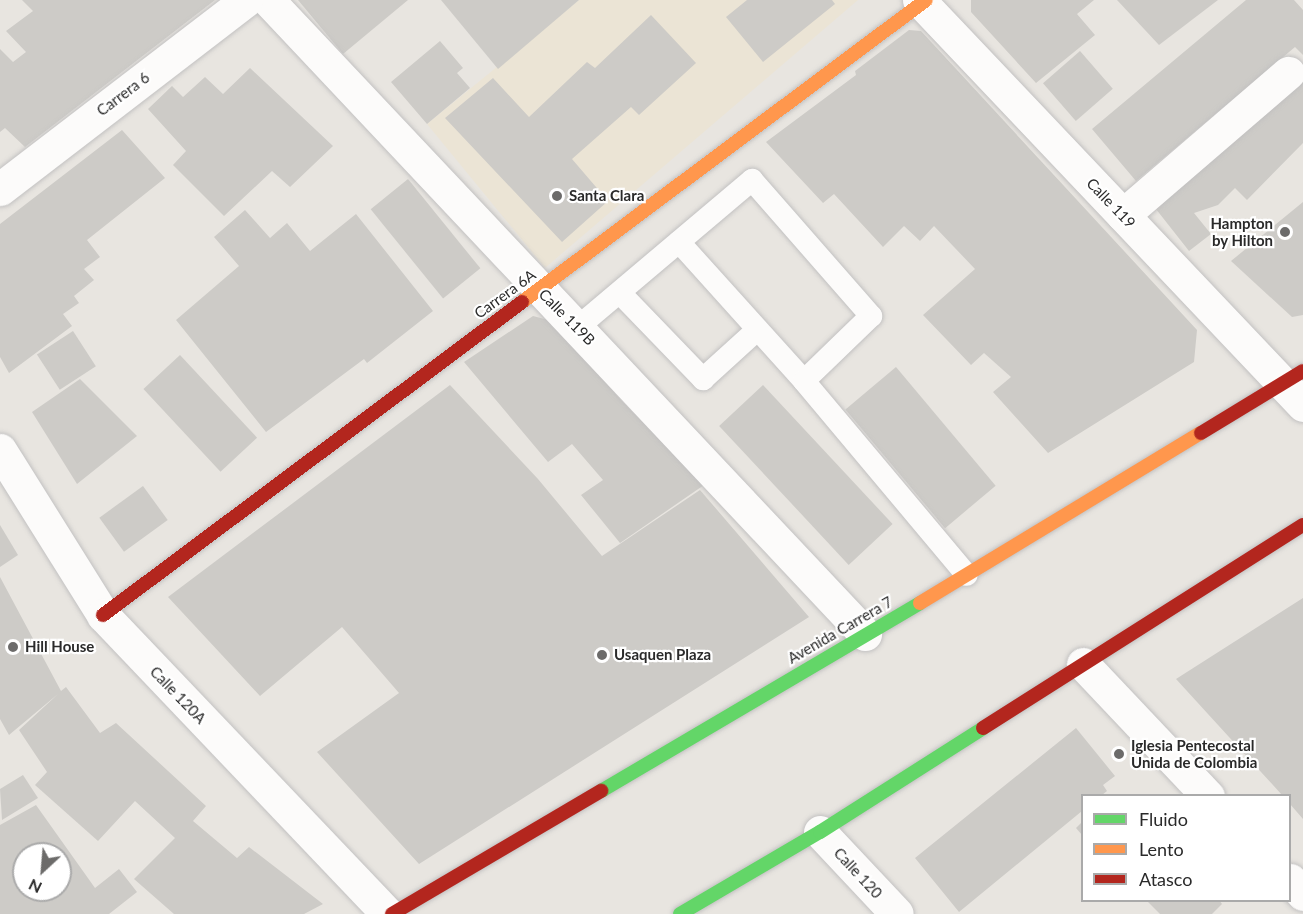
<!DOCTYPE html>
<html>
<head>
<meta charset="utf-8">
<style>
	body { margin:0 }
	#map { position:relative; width:1303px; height:914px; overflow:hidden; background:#e8e5e0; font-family:Lato,sans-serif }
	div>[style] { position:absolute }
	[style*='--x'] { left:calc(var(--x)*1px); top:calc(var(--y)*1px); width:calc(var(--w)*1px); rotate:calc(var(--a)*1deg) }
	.education>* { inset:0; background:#ebe4d5 }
	.building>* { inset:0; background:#cdcbc7; transform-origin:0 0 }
	.roads { filter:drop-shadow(0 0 2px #c2c1c1) drop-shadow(0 0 2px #c2c1c1) }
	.lane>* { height:22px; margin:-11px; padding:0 11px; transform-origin:11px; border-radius:11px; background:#fcfbfa }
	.street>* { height:33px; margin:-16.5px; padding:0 16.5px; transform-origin:16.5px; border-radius:16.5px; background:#fcfbfa }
	.fast>* { height:14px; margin:-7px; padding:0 7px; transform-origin:7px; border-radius:7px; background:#63d668 }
	.slow>* { height:14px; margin:-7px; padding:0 7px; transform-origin:7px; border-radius:7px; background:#ff974d }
	.jam>* { height:14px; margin:-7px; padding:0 7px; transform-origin:7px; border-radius:7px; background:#b3261e }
	.dots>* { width:16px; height:16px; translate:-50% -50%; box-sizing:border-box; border:3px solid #fff; border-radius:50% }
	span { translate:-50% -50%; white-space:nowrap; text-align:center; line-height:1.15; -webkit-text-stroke:4.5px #fff; paint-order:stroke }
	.street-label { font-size:15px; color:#2a2a2a }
	.poi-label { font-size:15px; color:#2a2a2a; font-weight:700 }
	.left { translate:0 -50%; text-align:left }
	.right { translate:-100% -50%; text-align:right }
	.legend { position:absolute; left:1081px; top:794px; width:210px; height:108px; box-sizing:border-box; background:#fff; border:2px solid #aaa; margin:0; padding:8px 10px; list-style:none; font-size:18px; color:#2a2a2a }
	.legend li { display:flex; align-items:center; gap:12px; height:30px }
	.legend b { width:30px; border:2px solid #aaa }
	.north { position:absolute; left:12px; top:842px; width:60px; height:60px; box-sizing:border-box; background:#fff; border:2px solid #aaa; border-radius:50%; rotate:206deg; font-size:16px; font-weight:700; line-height:24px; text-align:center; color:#2a2a2a }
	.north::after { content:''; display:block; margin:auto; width:21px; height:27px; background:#6c6b6a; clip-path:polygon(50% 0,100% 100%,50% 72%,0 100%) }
</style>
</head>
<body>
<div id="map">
	<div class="education">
		<div style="clip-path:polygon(579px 0,858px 0,545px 268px,427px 124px)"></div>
	</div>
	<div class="building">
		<div style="clip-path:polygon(22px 0,215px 0,25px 147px,5px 128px,0 132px,0 49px,13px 62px,26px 52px,6px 31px,33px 11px)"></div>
		<div style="clip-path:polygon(298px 0,408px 0,343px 54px)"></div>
		<div style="clip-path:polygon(441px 0,579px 0,498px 69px)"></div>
		<div style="clip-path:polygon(747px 0,832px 0,835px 4px,763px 62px,726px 17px)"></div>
		<div style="clip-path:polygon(971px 0,1094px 0,1077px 14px,1095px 35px,1036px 83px,971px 12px)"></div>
		<div style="clip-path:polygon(1117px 0,1218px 0,1159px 45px)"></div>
		<div style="clip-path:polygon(1246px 0,1294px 0,1303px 10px,1303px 55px,1295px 47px,1136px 181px,1092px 129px)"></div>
		<div style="clip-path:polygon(651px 15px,696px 63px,639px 115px,631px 107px,572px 159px,608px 201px,562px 242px,445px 118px,493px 78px,529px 117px,587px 62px,595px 68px)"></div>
		<div style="clip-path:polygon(909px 30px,921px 31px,1197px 330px,1194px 362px,1048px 453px,993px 392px,1011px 377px,984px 353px,971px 365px,923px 315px,975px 269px,934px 226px,920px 241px,904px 226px,883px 247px,834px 194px,823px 203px,766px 142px,856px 75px,855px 71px)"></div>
		<div style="clip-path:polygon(440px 41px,463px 68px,457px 73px,470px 88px,427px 124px,391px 82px)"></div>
		<div style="left:1080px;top:51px;width:50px;height:49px;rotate:49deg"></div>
		<div style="clip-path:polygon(250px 68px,333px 146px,290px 187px,272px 171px,224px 216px,173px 165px,186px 151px,148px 109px,172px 86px,183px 97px,205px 77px,223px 94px)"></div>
		<div style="clip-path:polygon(1303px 80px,1303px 143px,1247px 200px,1235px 188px,1218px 205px,1194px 213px,1211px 234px,1189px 251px,1152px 204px)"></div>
		<div style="clip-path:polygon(122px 130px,165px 178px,87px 240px,100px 257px,84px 269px,94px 280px,74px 296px,79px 303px,63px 314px,72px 326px,9px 373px,0 357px,0 224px)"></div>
		<div style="left:408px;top:179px;width:115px;height:48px;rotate:51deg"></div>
		<div style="clip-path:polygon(1303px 202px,1303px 315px,1292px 317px,1231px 261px)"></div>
		<div style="clip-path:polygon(245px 210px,270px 238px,287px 223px,310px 251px,356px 214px,433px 311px,367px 363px,364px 359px,266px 432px,176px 320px,239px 266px,214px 237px)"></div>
		<div style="clip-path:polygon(533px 316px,552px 321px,621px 400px,704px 485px,620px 543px,581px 495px,603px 480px,572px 444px,548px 462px,464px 362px)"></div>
		<div style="left:73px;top:331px;width:42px;height:43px;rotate:57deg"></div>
		<div style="left:180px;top:355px;width:113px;height:50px;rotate:47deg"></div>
		<div style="left:896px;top:367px;width:155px;height:66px;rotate:50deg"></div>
		<div style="clip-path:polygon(80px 379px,137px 436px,77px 484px,32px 412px)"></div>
		<div style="clip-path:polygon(450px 385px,538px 479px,602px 556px,700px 490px,809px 617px,419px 864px,317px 752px,399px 693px,342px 627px,260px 696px,168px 597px)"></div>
		<div style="left:763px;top:385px;width:190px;height:60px;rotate:47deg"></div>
		<div style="left:143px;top:486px;width:42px;height:54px;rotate:54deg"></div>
		<div style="clip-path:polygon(0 525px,18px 555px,0 567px)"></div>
		<div style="clip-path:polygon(0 577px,61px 691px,66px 687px,100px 733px,116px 723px,206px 806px,193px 821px,237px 858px,249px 847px,323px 904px,304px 914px,174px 914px,134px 879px,175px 838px,135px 801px,98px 841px,35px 785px,47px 772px,19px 730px,58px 694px,9px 735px,0 719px)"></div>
		<div style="clip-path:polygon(1303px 598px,1303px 819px,1290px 804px,1290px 795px,1282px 795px,1176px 679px)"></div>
		<div style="clip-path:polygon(1076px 728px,1115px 776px,1103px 785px,1107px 791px,1102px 795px,1083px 795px,1082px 811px,959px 912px,915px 858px)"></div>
		<div style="clip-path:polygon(23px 775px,38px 798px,2px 820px,0 789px)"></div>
		<div style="clip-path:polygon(evenodd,36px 805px,95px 888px,119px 869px,137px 892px,109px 914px,0 914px,0 825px,36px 805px,24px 854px,60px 854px,60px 890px,24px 890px,24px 854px)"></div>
		<div style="clip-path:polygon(1082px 822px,1082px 835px,1076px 828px)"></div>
		<div style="clip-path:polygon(1146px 900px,1219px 900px,1222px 904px,1212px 914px,1160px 914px)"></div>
	</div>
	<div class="roads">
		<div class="lane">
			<div style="--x:679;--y:242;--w:187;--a:48"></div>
			<div style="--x:804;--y:381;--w:253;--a:50"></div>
			<div style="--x:620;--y:293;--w:120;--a:46"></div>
			<div style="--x:703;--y:379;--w:73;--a:-42.2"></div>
			<div style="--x:578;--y:327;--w:228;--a:-40.2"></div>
			<div style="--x:752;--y:180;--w:181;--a:48.8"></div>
			<div style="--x:871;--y:316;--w:93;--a:135.9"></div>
		</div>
		<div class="street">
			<div style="--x:268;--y:0;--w:871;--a:46.72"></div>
			<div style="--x:919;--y:0;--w:558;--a:46.52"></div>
			<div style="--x:0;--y:189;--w:310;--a:-37.5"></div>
			<div style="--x:1123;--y:215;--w:218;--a:-40.7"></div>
			<div style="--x:0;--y:450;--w:195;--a:58"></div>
			<div style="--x:103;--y:615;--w:413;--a:46.4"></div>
			<div style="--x:1083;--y:664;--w:182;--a:46.6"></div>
			<div style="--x:820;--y:832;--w:112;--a:46.8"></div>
			<div style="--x:1290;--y:880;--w:19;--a:47"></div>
		</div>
		<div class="fast">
			<div style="--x:601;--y:791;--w:370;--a:-30.5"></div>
			<div style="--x:680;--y:914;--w:162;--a:-30.4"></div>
			<div style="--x:820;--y:832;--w:193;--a:-32.5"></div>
		</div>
		<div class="slow">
			<div style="--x:522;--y:302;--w:504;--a:-36.78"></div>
			<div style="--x:920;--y:603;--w:328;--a:-31.2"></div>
		</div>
		<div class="jam">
			<div style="--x:1201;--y:433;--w:119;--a:-31.3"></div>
			<div style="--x:103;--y:615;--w:523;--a:-36.76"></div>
			<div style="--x:983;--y:728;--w:379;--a:-32.4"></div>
			<div style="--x:392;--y:914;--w:243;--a:-30.5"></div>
		</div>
	</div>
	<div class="dots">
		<div style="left:557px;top:196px;background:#6c6b6a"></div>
		<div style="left:1285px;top:232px;background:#6c6b6a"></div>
		<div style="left:13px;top:647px;background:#6c6b6a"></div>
		<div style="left:602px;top:655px;background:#6c6b6a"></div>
		<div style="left:1119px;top:754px;background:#6c6b6a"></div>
	</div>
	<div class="street-label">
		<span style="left:123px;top:94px;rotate:-37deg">Carrera 6</span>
		<span style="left:1111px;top:203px;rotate:46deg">Calle 119</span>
		<span style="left:505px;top:294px;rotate:-36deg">Carrera 6A</span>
		<span style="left:567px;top:317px;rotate:45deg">Calle 119B</span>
		<span style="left:840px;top:630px;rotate:-30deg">Avenida Carrera 7</span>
		<span style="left:178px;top:695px;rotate:46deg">Calle 120A</span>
		<span style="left:858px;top:873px;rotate:47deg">Calle 120</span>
	</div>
	<div class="poi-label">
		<span class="left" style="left:569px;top:196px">Santa Clara</span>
		<span class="right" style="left:1273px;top:232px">Hampton<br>by Hilton</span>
		<span class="left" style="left:25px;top:647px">Hill House</span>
		<span class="left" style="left:614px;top:655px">Usaquen Plaza</span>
		<span class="left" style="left:1131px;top:754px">Iglesia Pentecostal<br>Unida de Colombia</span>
	</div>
	<ul class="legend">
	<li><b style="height:8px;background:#63d668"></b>Fluido</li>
	<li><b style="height:8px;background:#ff974d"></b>Lento</li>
	<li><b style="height:8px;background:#b3261e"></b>Atasco</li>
	</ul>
	<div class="north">N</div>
</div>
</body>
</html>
